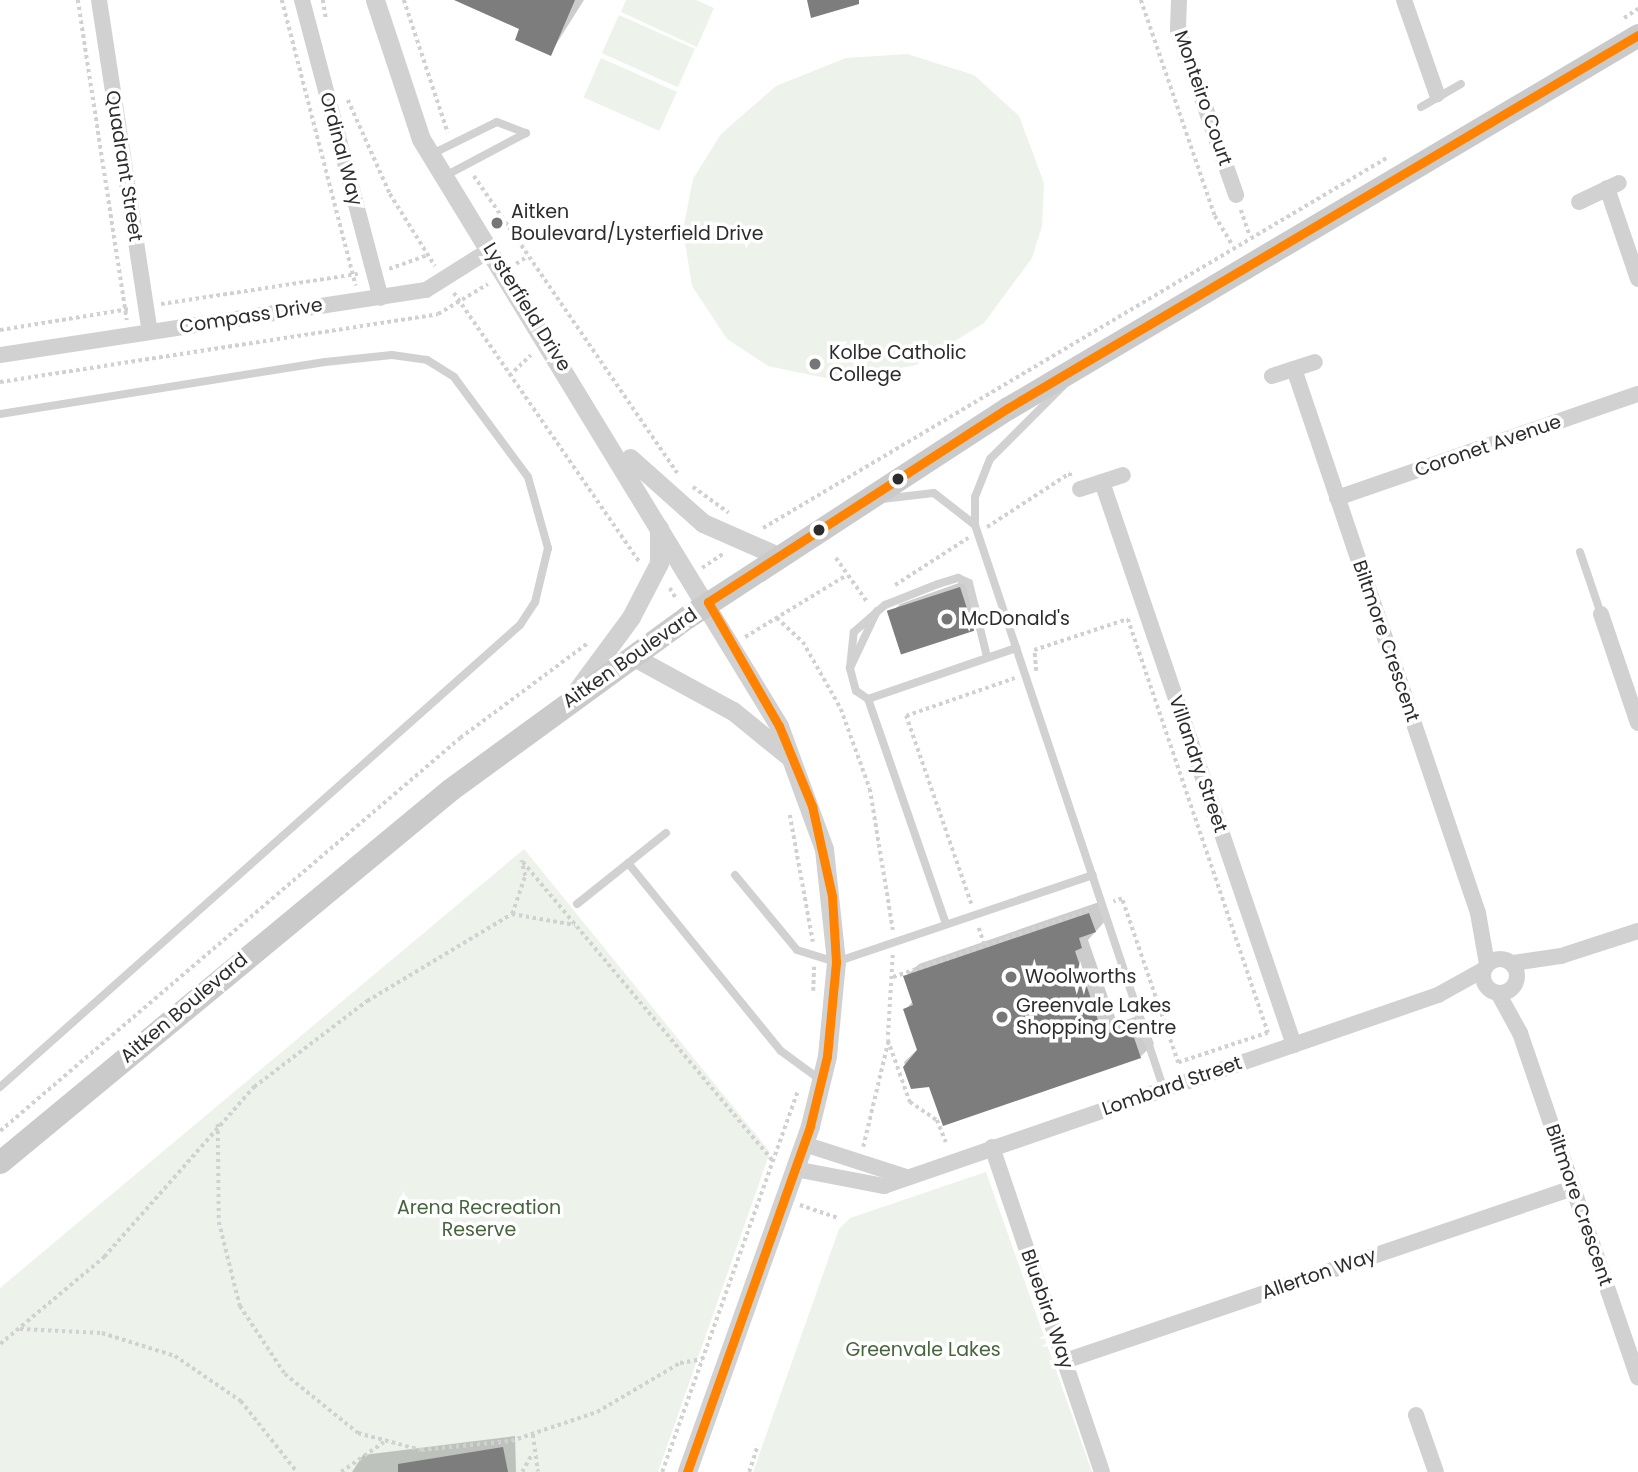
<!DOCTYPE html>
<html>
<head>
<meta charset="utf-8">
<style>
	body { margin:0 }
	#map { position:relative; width:1638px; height:1472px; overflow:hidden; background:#fff; font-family:Poppins,sans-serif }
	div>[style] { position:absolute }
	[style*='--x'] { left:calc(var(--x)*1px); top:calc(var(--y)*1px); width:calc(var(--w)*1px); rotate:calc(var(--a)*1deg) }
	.green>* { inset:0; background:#edf3eb; transform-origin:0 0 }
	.shadow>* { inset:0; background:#0003 }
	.building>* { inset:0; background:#7d7d7d; transform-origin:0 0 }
	.path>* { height:3.5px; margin-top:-1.75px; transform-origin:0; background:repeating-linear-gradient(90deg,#d1d1d1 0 3.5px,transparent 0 7px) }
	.service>* { height:8px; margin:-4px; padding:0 4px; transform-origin:4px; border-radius:4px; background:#d1d1d1 }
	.minor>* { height:16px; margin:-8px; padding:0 8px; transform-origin:8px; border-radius:8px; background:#d1d1d1 }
	.minor>.ring { margin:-8px; padding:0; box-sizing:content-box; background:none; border:16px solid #d1d1d1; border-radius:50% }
	.tertiary>* { height:19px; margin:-9.5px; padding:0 9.5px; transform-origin:9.5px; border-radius:9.5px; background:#d1d1d1 }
	.secondary>* { height:23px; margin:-11.5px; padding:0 11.5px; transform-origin:11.5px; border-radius:11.5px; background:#cacaca }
	.bus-1>* { height:9px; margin:-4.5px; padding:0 4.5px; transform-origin:4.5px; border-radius:4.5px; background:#ff8200 }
	.dots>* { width:19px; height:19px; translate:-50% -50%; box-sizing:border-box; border:4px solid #fff; border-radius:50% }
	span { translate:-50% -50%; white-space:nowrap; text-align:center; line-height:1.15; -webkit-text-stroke:7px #fff; paint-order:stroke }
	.street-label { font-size:19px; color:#2c2c2c }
	.poi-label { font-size:19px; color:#2c2c2c }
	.left { translate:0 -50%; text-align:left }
	.park-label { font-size:19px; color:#46643d }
</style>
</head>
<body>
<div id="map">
	<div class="green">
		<div style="clip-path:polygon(626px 0,696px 0,714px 8px,697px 47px,621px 12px)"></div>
		<div style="left:619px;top:15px;width:83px;height:42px;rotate:24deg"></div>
		<div style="clip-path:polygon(907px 54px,974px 75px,1019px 116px,1044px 183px,1042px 226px,1032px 258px,984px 323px,916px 365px,835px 380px,768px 366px,727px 339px,692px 286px,683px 230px,693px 179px,721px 134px,776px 86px,846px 58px)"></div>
		<div style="left:601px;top:58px;width:83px;height:43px;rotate:24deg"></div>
		<div style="clip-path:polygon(524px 849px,770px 1152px,658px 1472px,0 1472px,0 1288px)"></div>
		<div style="clip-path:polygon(986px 1172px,1092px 1472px,753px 1472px,839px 1229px,850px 1218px)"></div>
	</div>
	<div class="shadow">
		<div style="clip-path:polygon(458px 0,584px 0,550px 54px,522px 28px)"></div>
		<div style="clip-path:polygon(970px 579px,983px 619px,973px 629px,890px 614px,900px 604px)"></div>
		<div style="clip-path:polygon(1102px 901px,1108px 918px,1088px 940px,1117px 1023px,1143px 1014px,1154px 1044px,1140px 1057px,912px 1087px,904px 1062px,918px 1049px,905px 1010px,913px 1001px,905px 977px,919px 964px)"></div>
		<div style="clip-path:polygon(515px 1436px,516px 1472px,352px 1472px,363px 1455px)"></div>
	</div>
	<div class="building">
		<div style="clip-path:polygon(454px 0,575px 0,551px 56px,515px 40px,519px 29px)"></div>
		<div style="clip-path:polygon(807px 0,859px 0,859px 4px,811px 18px)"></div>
		<div style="left:960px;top:587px;width:46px;height:77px;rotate:72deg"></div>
		<div style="clip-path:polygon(1089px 913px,1096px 932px,1079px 938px,1082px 948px,1075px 951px,1103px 1035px,1130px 1026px,1141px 1058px,943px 1126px,929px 1087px,911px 1089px,903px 1067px,917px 1050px,903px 1009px,913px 1005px,903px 976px)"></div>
		<div style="clip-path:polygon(503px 1447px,508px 1472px,398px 1472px,398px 1464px)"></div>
	</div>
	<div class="path">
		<div style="--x:78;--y:0;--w:324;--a:81.3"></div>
		<div style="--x:282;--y:0;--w:295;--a:75.5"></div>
		<div style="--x:323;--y:0;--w:19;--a:81"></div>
		<div style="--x:404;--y:0;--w:140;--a:71.7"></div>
		<div style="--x:1141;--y:0;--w:228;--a:71.1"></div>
		<div style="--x:1215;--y:216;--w:35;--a:59"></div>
		<div style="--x:1624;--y:18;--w:17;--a:-33"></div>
		<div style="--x:348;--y:100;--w:103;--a:65.9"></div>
		<div style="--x:390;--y:194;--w:85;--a:58"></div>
		<div style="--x:474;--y:176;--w:360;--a:55.6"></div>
		<div style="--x:1241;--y:210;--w:28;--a:71"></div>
		<div style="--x:516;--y:264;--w:14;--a:-34"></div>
		<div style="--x:389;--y:269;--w:41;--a:-19.7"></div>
		<div style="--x:454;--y:293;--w:328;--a:55.4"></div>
		<div style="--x:161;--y:304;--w:199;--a:-8.7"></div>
		<div style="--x:0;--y:330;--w:131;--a:-9.2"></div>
		<div style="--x:509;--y:376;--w:30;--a:-44"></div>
		<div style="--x:0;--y:382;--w:443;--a:-8.8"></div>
		<div style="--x:438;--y:314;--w:58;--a:-31"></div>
		<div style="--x:693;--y:487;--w:44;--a:35.8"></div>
		<div style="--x:987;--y:527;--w:99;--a:-33"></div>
		<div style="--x:1070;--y:473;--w:5;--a:79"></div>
		<div style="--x:763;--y:528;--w:727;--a:-30.69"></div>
		<div style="--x:836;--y:558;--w:55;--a:54.6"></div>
		<div style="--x:702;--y:568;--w:27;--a:-34"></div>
		<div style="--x:895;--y:585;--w:87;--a:-32.8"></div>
		<div style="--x:670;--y:588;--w:14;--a:60"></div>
		<div style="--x:777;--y:618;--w:35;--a:43"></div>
		<div style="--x:803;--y:642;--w:77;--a:60.4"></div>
		<div style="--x:841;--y:709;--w:85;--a:70.1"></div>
		<div style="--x:870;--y:789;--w:143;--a:80.7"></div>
		<div style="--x:745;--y:637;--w:119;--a:-31.3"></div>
		<div style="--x:1036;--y:671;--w:21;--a:-95"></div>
		<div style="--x:1034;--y:650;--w:99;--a:-18.3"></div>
		<div style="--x:1128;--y:619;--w:437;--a:71.3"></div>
		<div style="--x:1268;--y:1033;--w:95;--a:161.6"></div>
		<div style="--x:1178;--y:1063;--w:173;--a:-108.9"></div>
		<div style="--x:1122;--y:899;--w:9;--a:162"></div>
		<div style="--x:790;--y:815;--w:129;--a:79.7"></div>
		<div style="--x:523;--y:862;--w:390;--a:50.1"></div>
		<div style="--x:971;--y:904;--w:199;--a:-109.1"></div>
		<div style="--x:906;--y:716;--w:115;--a:-19.2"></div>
		<div style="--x:512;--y:914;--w:64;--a:9.9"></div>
		<div style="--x:979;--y:928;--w:19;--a:72"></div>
		<div style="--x:893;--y:955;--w:85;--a:93.4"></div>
		<div style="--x:888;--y:1040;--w:66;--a:70.5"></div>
		<div style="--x:910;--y:1102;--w:32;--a:34"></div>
		<div style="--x:937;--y:1120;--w:24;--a:68"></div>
		<div style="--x:893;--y:977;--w:211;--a:-18.8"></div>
		<div style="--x:813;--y:991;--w:24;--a:-88"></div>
		<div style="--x:218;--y:1124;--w:98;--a:89.4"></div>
		<div style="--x:219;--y:1222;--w:87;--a:76"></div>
		<div style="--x:240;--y:1306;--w:82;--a:56.5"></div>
		<div style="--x:285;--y:1374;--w:94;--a:38.9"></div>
		<div style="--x:358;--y:1433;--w:65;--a:15.1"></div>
		<div style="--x:421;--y:1450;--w:90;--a:-5.7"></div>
		<div style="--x:511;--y:1441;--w:91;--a:-18.6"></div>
		<div style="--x:597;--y:1412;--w:96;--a:-30.6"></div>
		<div style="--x:680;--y:1363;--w:22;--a:-10"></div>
		<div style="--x:0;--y:1131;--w:605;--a:-40.51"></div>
		<div style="--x:460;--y:738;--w:159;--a:-36.6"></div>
		<div style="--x:863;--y:1147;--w:108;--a:-76.6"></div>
		<div style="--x:800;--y:1205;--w:40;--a:18.9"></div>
		<div style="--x:20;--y:1329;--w:82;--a:2.8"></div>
		<div style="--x:102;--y:1333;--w:77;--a:17.5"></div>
		<div style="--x:175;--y:1356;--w:80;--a:34.3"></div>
		<div style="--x:241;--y:1401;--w:90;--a:51.7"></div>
		<div style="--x:0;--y:1344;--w:136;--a:-39.9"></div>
		<div style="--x:104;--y:1257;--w:227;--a:-48.6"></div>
		<div style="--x:254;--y:1087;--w:142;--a:-37.3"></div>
		<div style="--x:367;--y:1001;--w:169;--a:-31"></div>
		<div style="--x:512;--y:914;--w:40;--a:-71.1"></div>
		<div style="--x:525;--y:876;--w:16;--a:-104"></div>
		<div style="--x:533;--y:1435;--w:37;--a:82"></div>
		<div style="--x:341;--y:1472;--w:52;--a:-34.9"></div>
		<div style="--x:522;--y:1472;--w:21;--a:-61"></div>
		<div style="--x:662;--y:1472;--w:405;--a:-70.4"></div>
		<div style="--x:749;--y:1472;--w:28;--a:-72"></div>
	</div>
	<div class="service">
		<div style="--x:1421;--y:107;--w:46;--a:-29.9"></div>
		<div style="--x:432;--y:154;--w:72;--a:-26.2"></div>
		<div style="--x:497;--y:122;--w:31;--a:21"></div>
		<div style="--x:443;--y:177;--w:94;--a:-27.9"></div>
		<div style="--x:1063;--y:386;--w:103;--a:135"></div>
		<div style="--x:990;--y:459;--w:41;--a:111.5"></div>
		<div style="--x:975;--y:497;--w:28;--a:90"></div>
		<div style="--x:975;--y:525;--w:596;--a:71.5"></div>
		<div style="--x:0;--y:414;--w:329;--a:-9.1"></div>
		<div style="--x:325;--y:362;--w:67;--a:-6"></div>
		<div style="--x:392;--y:355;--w:35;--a:8"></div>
		<div style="--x:427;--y:360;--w:32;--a:32"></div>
		<div style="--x:454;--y:377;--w:124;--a:53.5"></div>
		<div style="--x:528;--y:477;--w:74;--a:74.3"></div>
		<div style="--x:548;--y:548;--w:56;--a:103.5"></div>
		<div style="--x:535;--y:602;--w:27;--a:123"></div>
		<div style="--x:520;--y:625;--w:696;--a:138.38"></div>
		<div style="--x:882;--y:499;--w:52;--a:-6.6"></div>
		<div style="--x:934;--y:493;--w:52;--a:38"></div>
		<div style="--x:1580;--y:552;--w:65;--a:71.3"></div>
		<div style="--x:850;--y:668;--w:63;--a:-64.7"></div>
		<div style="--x:868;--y:699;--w:14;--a:-146"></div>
		<div style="--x:856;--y:691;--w:24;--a:-105"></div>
		<div style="--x:850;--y:668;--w:36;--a:-84"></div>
		<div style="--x:854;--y:632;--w:41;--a:-41.1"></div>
		<div style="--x:885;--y:605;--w:57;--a:-21.6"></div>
		<div style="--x:938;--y:584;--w:21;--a:-17"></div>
		<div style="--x:958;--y:578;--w:12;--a:24"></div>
		<div style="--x:969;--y:583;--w:76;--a:76.3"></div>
		<div style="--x:628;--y:863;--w:242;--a:50.9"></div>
		<div style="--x:781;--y:1051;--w:51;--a:36.2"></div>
		<div style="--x:735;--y:875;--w:97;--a:50.4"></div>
		<div style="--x:797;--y:950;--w:41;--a:17.1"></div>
		<div style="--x:836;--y:962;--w:271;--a:-18.7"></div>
		<div style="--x:577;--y:904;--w:114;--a:-38.6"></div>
		<div style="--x:946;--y:924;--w:238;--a:-109.1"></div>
		<div style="--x:868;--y:699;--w:157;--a:-19"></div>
	</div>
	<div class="minor">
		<div style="--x:99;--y:0;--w:336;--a:81.3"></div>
		<div style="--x:302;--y:0;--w:308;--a:75.2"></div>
		<div style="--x:1179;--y:0;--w:30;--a:92"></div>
		<div style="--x:1178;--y:30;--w:175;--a:70.6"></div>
		<div style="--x:1404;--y:0;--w:100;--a:70.7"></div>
		<div style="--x:1607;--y:188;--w:96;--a:71.2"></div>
		<div style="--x:1579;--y:202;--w:44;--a:-25.4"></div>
		<div style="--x:0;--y:355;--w:431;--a:-8.7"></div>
		<div style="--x:426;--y:290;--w:77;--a:-32.2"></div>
		<div style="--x:1294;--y:369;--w:574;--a:71.31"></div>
		<div style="--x:1478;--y:913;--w:52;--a:80"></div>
		<div style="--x:1272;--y:376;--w:45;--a:-18"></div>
		<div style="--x:1102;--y:482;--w:595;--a:71.17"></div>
		<div style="--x:1080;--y:489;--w:45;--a:-18"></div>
		<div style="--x:1337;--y:498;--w:318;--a:-19.1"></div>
		<div style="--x:1601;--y:614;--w:115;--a:71.3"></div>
		<div class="ring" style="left:1483px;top:959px;width:18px;height:18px"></div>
		<div style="--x:1513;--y:963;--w:49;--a:-8.3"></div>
		<div style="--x:1561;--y:956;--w:81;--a:-18"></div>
		<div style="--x:1498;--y:993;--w:46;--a:61.2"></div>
		<div style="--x:1520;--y:1033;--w:364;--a:71.1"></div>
		<div style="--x:804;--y:1144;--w:107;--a:17.9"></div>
		<div style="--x:992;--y:1147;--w:343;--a:71.3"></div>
		<div style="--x:795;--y:1169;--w:91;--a:10.8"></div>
		<div style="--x:884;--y:1186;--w:586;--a:-19.02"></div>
		<div style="--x:1438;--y:995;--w:51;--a:-29.1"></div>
		<div style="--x:1065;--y:1361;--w:537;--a:-18.81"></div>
		<div style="--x:1416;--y:1415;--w:60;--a:70.7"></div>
	</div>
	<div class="tertiary">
		<div style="--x:375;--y:0;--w:146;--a:71.7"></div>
		<div style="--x:421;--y:139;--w:688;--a:58.62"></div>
		<div style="--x:779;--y:726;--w:131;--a:69.9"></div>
		<div style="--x:824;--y:849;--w:114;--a:83.9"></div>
		<div style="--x:836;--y:962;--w:94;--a:95.5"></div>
		<div style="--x:827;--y:1056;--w:72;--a:103.7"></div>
		<div style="--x:810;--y:1126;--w:367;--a:109.6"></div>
		<div style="--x:630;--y:458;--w:98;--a:41.7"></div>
		<div style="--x:703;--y:523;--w:82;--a:23.7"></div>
		<div style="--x:632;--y:656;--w:115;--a:28.6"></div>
		<div style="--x:733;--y:711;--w:70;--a:39.2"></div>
		<div style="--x:578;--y:689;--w:89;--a:-53.6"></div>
		<div style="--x:631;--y:617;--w:61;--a:-62.6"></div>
		<div style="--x:659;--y:563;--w:35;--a:-90"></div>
	</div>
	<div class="secondary">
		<div style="--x:0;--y:1162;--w:585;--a:-39.59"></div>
		<div style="--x:451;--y:789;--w:292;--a:-36.1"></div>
		<div style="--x:687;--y:617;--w:383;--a:-33.1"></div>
		<div style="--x:1008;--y:408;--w:732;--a:-30.63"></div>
	</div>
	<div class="bus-1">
		<div style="--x:708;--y:602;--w:357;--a:-32.9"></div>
		<div style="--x:1008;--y:408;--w:732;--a:-30.63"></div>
		<div style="--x:687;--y:1472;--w:367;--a:-70.4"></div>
		<div style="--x:810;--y:1126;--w:72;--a:-76.3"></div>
		<div style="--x:827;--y:1056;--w:94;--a:-84.5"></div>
		<div style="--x:836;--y:962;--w:66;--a:-93.5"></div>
		<div style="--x:832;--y:896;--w:92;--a:-102.5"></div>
		<div style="--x:812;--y:806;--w:87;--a:-112.4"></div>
		<div style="--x:779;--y:726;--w:143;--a:-119.8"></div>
	</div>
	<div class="dots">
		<div style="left:497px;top:223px;background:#767676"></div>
		<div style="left:815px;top:364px;background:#767676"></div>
		<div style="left:898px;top:479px;background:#2c2c2c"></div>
		<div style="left:819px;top:530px;background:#2c2c2c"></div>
		<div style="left:947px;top:619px;background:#767676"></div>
		<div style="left:1011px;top:977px;background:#767676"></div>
		<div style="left:1002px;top:1017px;background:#767676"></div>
	</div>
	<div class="street-label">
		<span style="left:1203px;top:98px;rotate:71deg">Monteiro Court</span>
		<span style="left:341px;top:149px;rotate:75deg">Ordinal Way</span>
		<span style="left:124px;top:166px;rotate:81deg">Quadrant Street</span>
		<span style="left:527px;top:307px;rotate:58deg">Lysterfield Drive</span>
		<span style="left:251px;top:316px;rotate:-9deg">Compass Drive</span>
		<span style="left:1488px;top:446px;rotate:-19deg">Coronet Avenue</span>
		<span style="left:1386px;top:641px;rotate:71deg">Biltmore Crescent</span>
		<span style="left:630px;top:658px;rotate:-35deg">Aitken Boulevard</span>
		<span style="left:1198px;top:764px;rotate:71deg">Villandry Street</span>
		<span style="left:184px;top:1008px;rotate:-40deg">Aitken Boulevard</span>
		<span style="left:1172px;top:1086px;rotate:-19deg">Lombard Street</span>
		<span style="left:1579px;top:1205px;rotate:71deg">Biltmore Crescent</span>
		<span style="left:1319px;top:1274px;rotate:-19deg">Allerton Way</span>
		<span style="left:1047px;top:1309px;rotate:71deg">Bluebird Way</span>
	</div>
	<div class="poi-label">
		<span class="left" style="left:511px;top:223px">Aitken<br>Boulevard/Lysterfield Drive</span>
		<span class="left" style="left:829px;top:364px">Kolbe Catholic<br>College</span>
		<span class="left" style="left:961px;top:619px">McDonald's</span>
		<span class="left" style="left:1025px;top:977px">Woolworths</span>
		<span class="left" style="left:1016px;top:1017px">Greenvale Lakes<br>Shopping Centre</span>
	</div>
	<div class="park-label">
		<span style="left:479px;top:1219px">Arena Recreation<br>Reserve</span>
		<span style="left:923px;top:1350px">Greenvale Lakes</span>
	</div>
</div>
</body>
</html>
